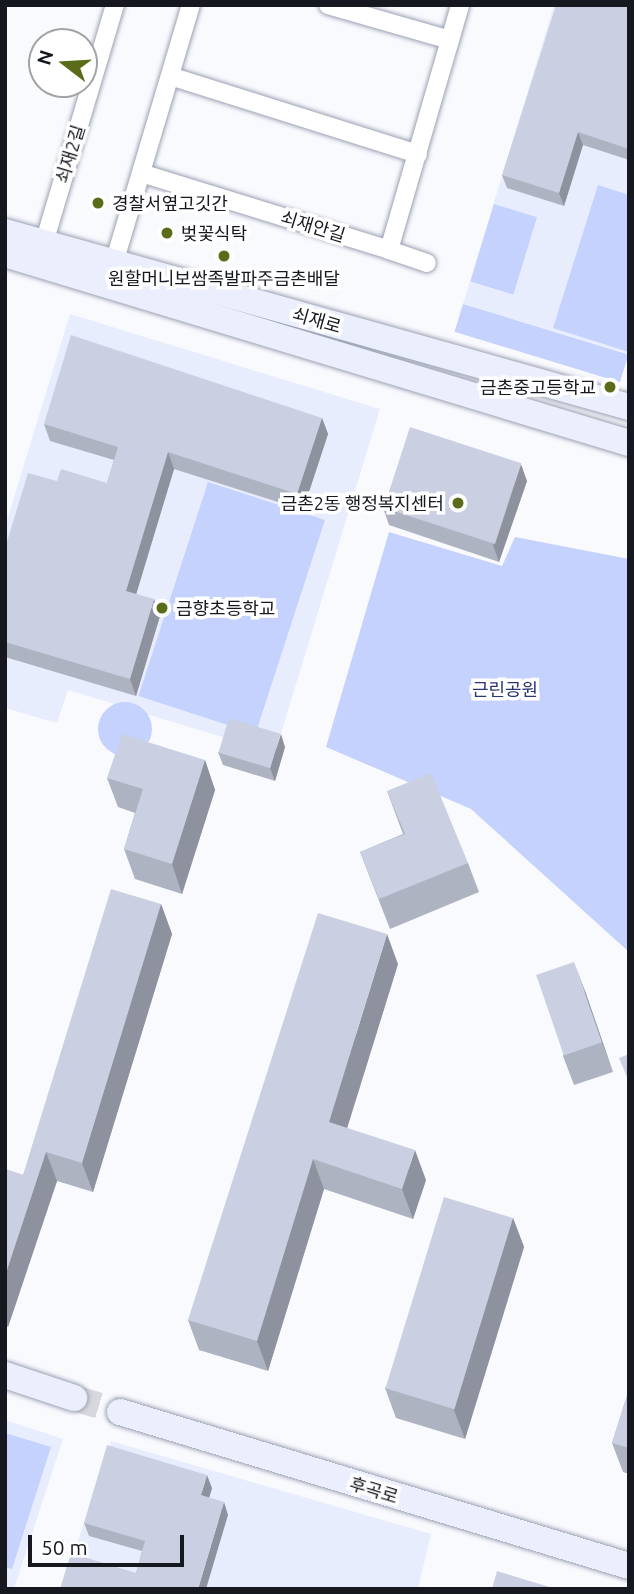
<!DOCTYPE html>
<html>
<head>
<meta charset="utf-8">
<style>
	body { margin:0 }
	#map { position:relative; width:634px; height:1594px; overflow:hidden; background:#f9fafe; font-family:Ubuntu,"Noto Sans KR",sans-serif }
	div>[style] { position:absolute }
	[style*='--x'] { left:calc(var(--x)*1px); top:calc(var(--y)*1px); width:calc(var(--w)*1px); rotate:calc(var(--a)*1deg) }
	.built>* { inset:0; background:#e8edfd }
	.green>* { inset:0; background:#c5d2fe; transform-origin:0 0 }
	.round { border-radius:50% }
	.secondary-tunnel>* { height:26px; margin-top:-13px; transform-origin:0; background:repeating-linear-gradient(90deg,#d7d8dd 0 26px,transparent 0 39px) }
	.roads { filter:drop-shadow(0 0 2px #9ca1b3) drop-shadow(0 0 2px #9ca1b3) }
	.street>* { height:18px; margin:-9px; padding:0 9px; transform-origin:9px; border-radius:9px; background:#fff }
	.secondary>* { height:26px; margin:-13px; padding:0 13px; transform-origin:13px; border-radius:13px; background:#ebeffd }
	.wall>* { inset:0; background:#aeb3c2 }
	.shaded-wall>* { inset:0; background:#8d929e }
	.building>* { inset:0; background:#cad0e2; transform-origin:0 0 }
	.dots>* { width:19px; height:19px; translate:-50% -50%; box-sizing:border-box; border:4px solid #fff; border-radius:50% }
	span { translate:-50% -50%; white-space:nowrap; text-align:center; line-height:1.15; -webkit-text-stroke:7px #fff; paint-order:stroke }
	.street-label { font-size:18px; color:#16181f }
	.poi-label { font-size:18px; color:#16181f }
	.left { translate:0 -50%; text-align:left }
	.right { translate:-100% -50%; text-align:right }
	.park-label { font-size:18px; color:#293575 }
	.frame { position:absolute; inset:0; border:7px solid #16181f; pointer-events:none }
	.north { position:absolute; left:28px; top:28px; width:70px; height:70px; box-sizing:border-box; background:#fff; border:2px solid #a2a3a5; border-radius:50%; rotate:287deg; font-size:19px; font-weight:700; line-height:28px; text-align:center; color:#16181f }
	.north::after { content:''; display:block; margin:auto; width:24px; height:32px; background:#596c1a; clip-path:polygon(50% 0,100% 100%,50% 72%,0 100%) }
	.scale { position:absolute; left:28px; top:1535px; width:156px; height:32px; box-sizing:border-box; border:4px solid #16181f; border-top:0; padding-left:9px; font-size:21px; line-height:24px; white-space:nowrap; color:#16181f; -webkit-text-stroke:5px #fff; paint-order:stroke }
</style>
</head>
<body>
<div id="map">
	<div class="built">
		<div style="clip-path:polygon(554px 5px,629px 5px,629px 354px,463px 304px)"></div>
		<div style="clip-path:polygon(70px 314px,380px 409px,275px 753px,68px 690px,57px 723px,5px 708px,5px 527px)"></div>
		<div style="clip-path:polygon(5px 1420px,63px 1439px,14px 1589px,5px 1589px)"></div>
		<div style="clip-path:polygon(111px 1441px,431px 1534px,418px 1589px,62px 1589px)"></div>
	</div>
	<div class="green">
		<div style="clip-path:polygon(598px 185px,629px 195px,629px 352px,553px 328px)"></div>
		<div style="left:494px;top:204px;width:45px;height:81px;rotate:17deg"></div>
		<div style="left:463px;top:304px;width:173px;height:29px;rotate:17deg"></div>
		<div style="left:208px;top:482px;width:123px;height:225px;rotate:18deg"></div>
		<div style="clip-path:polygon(389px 532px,502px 566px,515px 537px,629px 559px,629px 952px,471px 809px,326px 747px)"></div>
		<div class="round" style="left:98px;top:702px;width:54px;height:54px"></div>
		<div style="clip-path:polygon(5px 1433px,51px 1447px,12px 1569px,5px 1567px)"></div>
	</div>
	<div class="secondary-tunnel">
		<div style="--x:74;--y:1398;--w:48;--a:16.9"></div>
	</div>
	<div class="roads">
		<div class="street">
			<div style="--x:328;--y:5;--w:127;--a:16"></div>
			<div style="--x:170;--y:76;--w:260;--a:17.5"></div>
			<div style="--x:141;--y:173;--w:260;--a:17.2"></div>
			<div style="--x:389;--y:250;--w:255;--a:-73.8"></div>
			<div style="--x:389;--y:250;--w:40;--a:18.9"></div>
			<div style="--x:41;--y:253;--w:259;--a:-73.4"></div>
			<div style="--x:111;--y:273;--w:280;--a:-73.4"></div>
		</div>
		<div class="secondary">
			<div style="--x:5;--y:232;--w:648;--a:15.67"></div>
			<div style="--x:5;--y:254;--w:652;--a:16.85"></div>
			<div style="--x:5;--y:1375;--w:73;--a:18.4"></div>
			<div style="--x:120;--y:1412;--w:532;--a:16.83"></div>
		</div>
	</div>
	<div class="wall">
		<div style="clip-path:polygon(629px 5px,629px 160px,583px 145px,564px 206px,507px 188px,502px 175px)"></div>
		<div style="clip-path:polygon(322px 418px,328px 434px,303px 510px,174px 469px,136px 594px,160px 616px,136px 696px,5px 657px,5px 548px,107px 483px,114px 460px,50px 441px,44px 424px)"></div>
		<div style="clip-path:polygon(527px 481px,499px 562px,389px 525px,383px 508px)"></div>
		<div style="clip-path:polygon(285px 747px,275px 781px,223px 765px,218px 752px)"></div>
		<div style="clip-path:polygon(205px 760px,215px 790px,182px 894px,135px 879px,124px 849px,135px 813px,118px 807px,107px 778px)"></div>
		<div style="clip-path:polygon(387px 791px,468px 863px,479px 892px,390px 929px,360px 852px,403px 834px)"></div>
		<div style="clip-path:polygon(161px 904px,172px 934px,93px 1192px,57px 1181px,8px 1327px,5px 1326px,5px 1169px,23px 1175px)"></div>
		<div style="clip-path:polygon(398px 964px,347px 1128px,426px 1180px,413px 1219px,324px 1189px,268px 1371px,199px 1350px,188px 1320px)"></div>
		<div style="clip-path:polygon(585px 991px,613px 1072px,574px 1085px,563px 1056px)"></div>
		<div style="clip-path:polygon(513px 1218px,524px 1247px,465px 1439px,396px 1418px,385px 1388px)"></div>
		<div style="clip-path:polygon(629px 1389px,629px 1474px,623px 1472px,612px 1443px)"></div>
		<div style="clip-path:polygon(212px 1488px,209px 1498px,228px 1515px,136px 1573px,142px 1551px,89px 1536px,84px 1523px)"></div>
	</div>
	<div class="shaded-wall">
		<div style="clip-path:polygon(578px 132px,583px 145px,564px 206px,559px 193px)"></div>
		<div style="clip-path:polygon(322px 418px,328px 434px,303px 510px,297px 494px)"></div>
		<div style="clip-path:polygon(168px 452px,174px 469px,132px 608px,126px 591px)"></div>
		<div style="clip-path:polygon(521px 464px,527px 481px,499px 562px,493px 545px)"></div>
		<div style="clip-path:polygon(154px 599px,160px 616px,136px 696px,130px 679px)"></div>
		<div style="clip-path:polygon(281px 734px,285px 747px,275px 781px,270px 768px)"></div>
		<div style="clip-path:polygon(205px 760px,215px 790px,182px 894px,172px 864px)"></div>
		<div style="clip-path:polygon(161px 904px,172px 934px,93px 1192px,82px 1163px)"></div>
		<div style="clip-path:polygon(387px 934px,398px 964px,340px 1151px,329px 1122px)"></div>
		<div style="clip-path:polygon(574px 962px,585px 991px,613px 1072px,602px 1042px)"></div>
		<div style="clip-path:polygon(415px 1150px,426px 1180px,413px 1219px,402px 1189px)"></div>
		<div style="clip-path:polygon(46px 1152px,57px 1181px,8px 1327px,5px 1319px,5px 1276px)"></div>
		<div style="clip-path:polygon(313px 1159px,324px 1189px,268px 1371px,257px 1341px)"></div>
		<div style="clip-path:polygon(513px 1218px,524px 1247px,465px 1439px,454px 1410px)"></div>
		<div style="clip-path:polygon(207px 1475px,212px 1488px,206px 1508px,201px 1495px)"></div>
		<div style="clip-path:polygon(224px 1502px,228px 1515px,206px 1589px,198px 1589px)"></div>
	</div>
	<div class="building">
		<div style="clip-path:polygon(556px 5px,629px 5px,629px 149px,578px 132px,559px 193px,502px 175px)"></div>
		<div style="clip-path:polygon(71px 335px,322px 418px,297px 494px,168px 452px,126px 591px,154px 599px,130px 679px,5px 642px,5px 548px,28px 473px,57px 481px,61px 469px,107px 483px,118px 447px,44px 424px)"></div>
		<div style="left:410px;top:427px;width:117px;height:85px;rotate:18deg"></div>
		<div style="left:229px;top:718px;width:54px;height:36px;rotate:17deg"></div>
		<div style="clip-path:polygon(122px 734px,205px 760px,172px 864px,124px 849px,143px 789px,107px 778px)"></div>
		<div style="clip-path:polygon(431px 773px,468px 863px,379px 899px,360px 852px,405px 834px,387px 791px)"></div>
		<div style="clip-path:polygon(111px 889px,161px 904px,82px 1163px,46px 1152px,5px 1276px,5px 1169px,23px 1175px)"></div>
		<div style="clip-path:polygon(318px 913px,387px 934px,329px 1122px,415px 1150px,402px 1189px,313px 1159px,257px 1341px,188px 1320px)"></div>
		<div style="left:574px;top:962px;width:85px;height:40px;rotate:71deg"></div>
		<div style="clip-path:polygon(629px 1054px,629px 1082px,619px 1058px)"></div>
		<div style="left:444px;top:1197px;width:72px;height:200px;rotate:17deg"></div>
		<div style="clip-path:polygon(629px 1389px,629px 1448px,612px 1443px)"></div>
		<div style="clip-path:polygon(107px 1445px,207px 1475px,201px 1495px,224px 1502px,198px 1589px,60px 1589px,71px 1553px,136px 1573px,145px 1541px,84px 1523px)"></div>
		<div style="clip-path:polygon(497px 1571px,556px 1589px,492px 1589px)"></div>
	</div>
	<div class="dots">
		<div style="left:98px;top:203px;background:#596c1a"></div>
		<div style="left:167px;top:233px;background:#596c1a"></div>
		<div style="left:224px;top:256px;background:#596c1a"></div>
		<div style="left:610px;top:387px;background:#596c1a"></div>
		<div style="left:458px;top:503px;background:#596c1a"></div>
		<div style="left:162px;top:608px;background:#596c1a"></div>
	</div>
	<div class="street-label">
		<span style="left:70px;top:154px;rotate:-73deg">쇠재2길</span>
		<span style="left:313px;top:226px;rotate:17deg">쇠재안길</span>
		<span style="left:317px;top:320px;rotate:16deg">쇠재로</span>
		<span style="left:374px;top:1490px;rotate:17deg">후곡로</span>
	</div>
	<div class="poi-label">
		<span class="left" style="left:112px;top:203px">경찰서옆고깃간</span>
		<span class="left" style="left:181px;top:233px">벚꽃식탁</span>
		<span style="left:224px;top:278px">원할머니보쌈족발파주금촌배달</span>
		<span class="right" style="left:596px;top:387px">금촌중고등학교</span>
		<span class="right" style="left:444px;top:503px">금촌2동 행정복지센터</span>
		<span class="left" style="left:176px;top:608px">금향초등학교</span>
	</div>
	<div class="park-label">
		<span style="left:505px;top:689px">근린공원</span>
	</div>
	<div class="frame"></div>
	<div class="north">N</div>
	<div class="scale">50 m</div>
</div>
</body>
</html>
